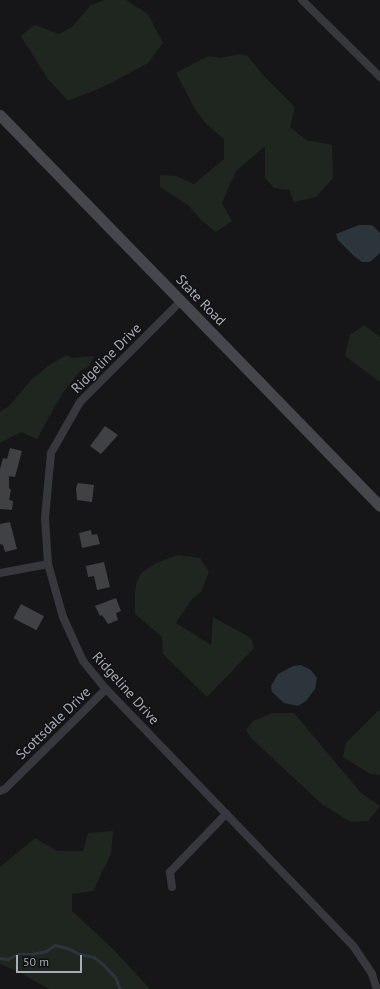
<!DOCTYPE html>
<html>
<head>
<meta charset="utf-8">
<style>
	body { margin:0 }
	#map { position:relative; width:380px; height:989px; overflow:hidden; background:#161618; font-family:"PT Sans",sans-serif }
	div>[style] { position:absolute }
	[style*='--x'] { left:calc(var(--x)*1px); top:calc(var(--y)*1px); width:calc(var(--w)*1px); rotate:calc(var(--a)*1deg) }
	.green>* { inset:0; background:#1e261f }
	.water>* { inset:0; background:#2c353c }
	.stream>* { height:2.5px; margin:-1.25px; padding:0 1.25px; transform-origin:1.25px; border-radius:1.25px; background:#2c353c }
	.building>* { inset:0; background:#404145; transform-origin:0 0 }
	.street>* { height:8px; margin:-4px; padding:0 4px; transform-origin:4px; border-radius:4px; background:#37383d }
	.secondary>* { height:11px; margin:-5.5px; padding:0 5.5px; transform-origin:5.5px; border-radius:5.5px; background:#45474d }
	span { translate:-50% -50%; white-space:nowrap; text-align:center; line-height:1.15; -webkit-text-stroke:3px #111113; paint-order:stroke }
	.street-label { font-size:14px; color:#a8adb8 }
	.scale { position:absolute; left:16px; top:955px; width:66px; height:18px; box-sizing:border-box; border:2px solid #a8adb8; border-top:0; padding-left:5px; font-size:12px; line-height:14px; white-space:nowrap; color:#a8adb8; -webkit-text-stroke:3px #111113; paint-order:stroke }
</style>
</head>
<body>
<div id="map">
	<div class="green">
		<div style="clip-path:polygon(105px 0,126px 0,148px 14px,163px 43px,148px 63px,103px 87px,68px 101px,48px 79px,21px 36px,34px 25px,59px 34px,72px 27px,91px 5px)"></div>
		<div style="clip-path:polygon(239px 54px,248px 56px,263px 75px,295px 107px,290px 127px,306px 140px,332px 145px,333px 178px,316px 197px,294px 202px,289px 190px,274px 188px,265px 178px,265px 146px,236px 171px,222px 203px,232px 221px,216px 232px,201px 220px,188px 205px,160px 187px,160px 175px,176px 176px,194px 184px,224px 159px,224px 139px,207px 125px,195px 109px,176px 73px,208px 56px,221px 58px)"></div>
		<div style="clip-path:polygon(364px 325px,380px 337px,380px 382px,345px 356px,350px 335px)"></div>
		<div style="clip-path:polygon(67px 355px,72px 358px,94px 356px,89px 366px,80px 371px,62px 394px,37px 439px,21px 432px,0 443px,0 412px,10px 405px,30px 381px,49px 365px)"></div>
		<div style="clip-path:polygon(178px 555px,200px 558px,209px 572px,201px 592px,192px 599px,176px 623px,211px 645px,213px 617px,251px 638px,254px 648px,207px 697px,163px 654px,162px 637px,135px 614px,135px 592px,137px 581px,141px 573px,156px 563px)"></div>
		<div style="clip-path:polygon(378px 711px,380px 711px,380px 775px,370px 774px,343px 757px,346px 743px)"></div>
		<div style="clip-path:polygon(272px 713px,294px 713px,361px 793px,380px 806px,368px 821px,351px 822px,323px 805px,251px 738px,246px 730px,253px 721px)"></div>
		<div style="clip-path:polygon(113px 831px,111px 854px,93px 891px,72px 894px,72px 911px,114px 950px,150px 989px,49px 989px,19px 972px,0 964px,0 867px,35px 838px,57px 851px,83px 851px,88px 833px)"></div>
	</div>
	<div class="water">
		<div style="clip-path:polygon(359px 225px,372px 225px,380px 233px,380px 253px,370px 262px,362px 262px,354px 256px,338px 240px,336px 234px)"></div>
		<div style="clip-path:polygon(301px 665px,311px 670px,317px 678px,315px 689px,306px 701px,298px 706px,284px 703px,272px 692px,271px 686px,278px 674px,293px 666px)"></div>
	</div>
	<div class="stream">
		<div style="--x:0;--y:958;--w:8;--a:7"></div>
		<div style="--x:8;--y:959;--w:11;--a:-27"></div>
		<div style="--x:18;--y:954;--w:14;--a:0"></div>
		<div style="--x:32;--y:954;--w:14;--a:-12"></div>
		<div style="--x:46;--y:951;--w:11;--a:-34"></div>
		<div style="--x:55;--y:945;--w:12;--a:14"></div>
		<div style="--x:67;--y:948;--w:14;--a:25"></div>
		<div style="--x:80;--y:954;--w:14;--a:12"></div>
		<div style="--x:94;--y:957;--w:13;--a:39"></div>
		<div style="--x:104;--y:965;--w:18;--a:47"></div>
		<div style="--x:116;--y:978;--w:12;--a:70"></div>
	</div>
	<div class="building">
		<div style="clip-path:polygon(105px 426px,118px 435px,101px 454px,90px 446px)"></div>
		<div style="clip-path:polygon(10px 448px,22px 451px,15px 477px,9px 476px,9px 488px,11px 490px,9px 500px,13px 501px,12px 510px,0 509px,0 469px,3px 458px,7px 459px)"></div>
		<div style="clip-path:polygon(78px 483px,94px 485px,92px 502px,77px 500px,76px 488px)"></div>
		<div style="clip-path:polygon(10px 522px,17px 549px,5px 552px,3px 545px,0 544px,0 524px)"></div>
		<div style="clip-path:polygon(91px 530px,92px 535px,97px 534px,100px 544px,82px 548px,79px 533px)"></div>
		<div style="clip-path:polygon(104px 562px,110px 587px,97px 590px,94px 576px,88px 577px,86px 566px)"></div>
		<div style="clip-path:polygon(116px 598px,121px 611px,116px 613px,118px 620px,108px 624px,102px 615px,100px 616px,95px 606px)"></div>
		<div style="left:21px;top:604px;width:26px;height:16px;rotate:28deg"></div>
	</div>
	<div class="street">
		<div style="--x:302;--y:0;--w:110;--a:44.6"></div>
		<div style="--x:181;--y:301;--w:143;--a:135"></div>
		<div style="--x:80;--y:402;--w:59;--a:119.6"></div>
		<div style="--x:51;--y:453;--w:65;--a:95.3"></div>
		<div style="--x:45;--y:518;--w:46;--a:86.3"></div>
		<div style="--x:48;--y:564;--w:55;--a:74.2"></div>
		<div style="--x:63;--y:617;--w:48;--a:65.6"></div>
		<div style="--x:83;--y:661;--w:36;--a:51"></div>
		<div style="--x:106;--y:689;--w:358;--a:46.1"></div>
		<div style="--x:354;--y:947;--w:32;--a:56"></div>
		<div style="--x:372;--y:974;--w:16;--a:72"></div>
		<div style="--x:0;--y:573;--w:49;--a:-10.6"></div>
		<div style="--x:0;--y:791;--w:5;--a:-22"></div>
		<div style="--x:5;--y:789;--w:142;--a:-44.7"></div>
		<div style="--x:172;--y:887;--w:15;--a:-98"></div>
		<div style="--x:170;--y:872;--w:81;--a:-46"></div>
	</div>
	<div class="secondary">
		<div style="--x:0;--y:115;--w:545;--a:45.82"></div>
	</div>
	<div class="street-label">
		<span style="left:201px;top:300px;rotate:46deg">State Road</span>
		<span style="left:106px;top:358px;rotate:-45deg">Ridgeline Drive</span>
		<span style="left:126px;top:688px;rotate:48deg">Ridgeline Drive</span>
		<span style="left:53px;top:723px;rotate:-44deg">Scottsdale Drive</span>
	</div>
	<div class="scale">50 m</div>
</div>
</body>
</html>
